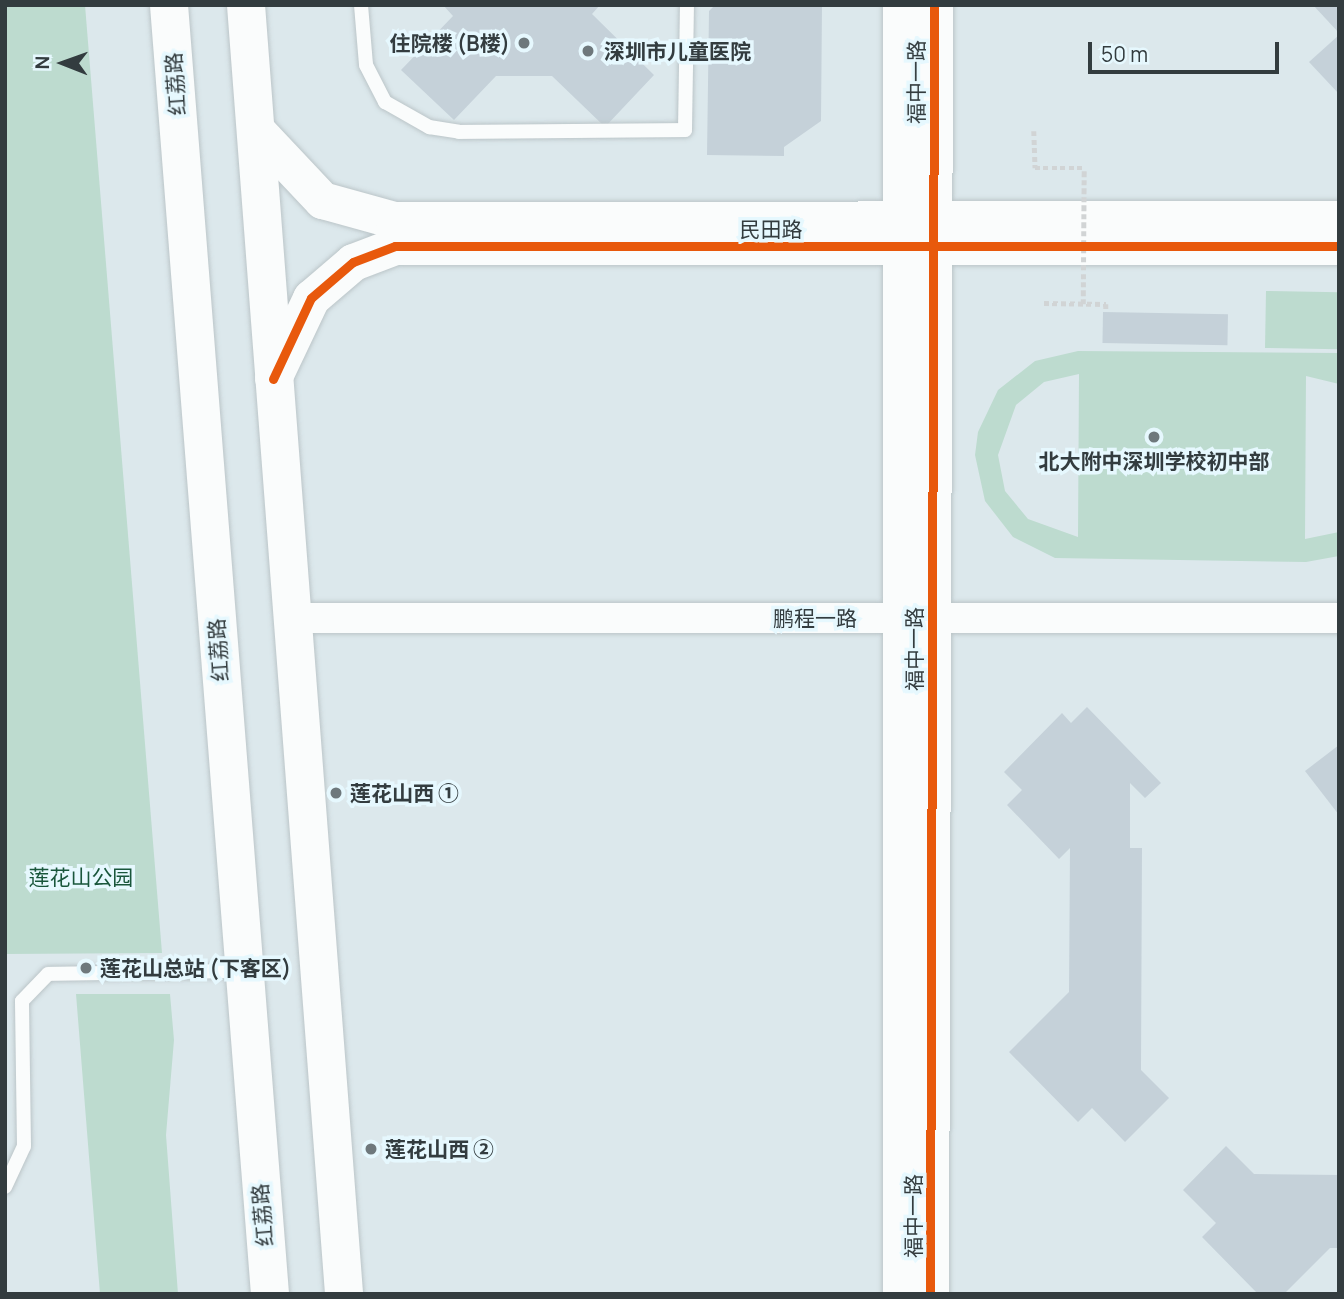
<!DOCTYPE html>
<html>
<head>
<meta charset="utf-8">
<style>
	body { margin:0 }
	#map { position:relative; width:1344px; height:1299px; overflow:hidden; background:#dce8ec; font-family:Manrope,"Noto Sans SC",sans-serif }
	div>[style] { position:absolute }
	[style*='--x'] { left:calc(var(--x)*1px); top:calc(var(--y)*1px); width:calc(var(--w)*1px); rotate:calc(var(--a)*1deg) }
	.green>* { inset:0; background:#bddbcf; transform-origin:0 0 }
	.building>* { inset:0; background:#c5d1d9; transform-origin:0 0 }
	.path>* { height:4.5px; margin-top:-2.25px; transform-origin:0; background:repeating-linear-gradient(90deg,#d1d4d5 0 5px,transparent 0 8.5px) }
	.roads { filter:drop-shadow(0 0 2px #bbc5c8) drop-shadow(0 0 2px #bbc5c8) }
	.service>* { height:14px; margin:-7px; padding:0 7px; transform-origin:7px; border-radius:7px; background:#fafcfc }
	.minor>* { height:30px; margin:-15px; padding:0 15px; transform-origin:15px; border-radius:15px; background:#fafcfc }
	.tertiary>* { height:37px; margin:-18.5px; padding:0 18.5px; transform-origin:18.5px; border-radius:18.5px; background:#fafcfc }
	.primary>* { height:38px; margin:-19px; padding:0 19px; transform-origin:19px; border-radius:19px; background:#fafcfc }
	.path-bridge>* { height:4.5px; margin-top:-2.25px; transform-origin:0; background:repeating-linear-gradient(90deg,#d1d4d5 0 5px,transparent 0 8.5px) }
	.cycleway>* { height:9px; margin:-4.5px; padding:0 4.5px; transform-origin:4.5px; border-radius:4.5px; background:#e8590c }
	.dots>* { width:19px; height:19px; translate:-50% -50%; box-sizing:border-box; border:4px solid #e6f8fe; border-radius:50% }
	span { translate:-50% -50%; white-space:nowrap; text-align:center; line-height:1.15; -webkit-text-stroke:7px #e6f8fe; paint-order:stroke }
	.poi-label { font-size:21px; color:#333c3f; font-weight:700 }
	.right { translate:-100% -50%; text-align:right }
	.left { translate:0 -50%; text-align:left }
	.street-label { font-size:21px; color:#333c3f }
	.park-label { font-size:21px; color:#19563b }
	.frame { position:absolute; inset:0; border:7px solid #333c3f; pointer-events:none }
	.north { position:absolute; left:28px; top:28px; width:70px; height:70px; -webkit-text-stroke:5px #e6f8fe; paint-order:stroke; rotate:271deg; font-size:19px; font-weight:700; line-height:28px; text-align:center; color:#333c3f }
	.north::after { content:''; display:block; margin:auto; width:24px; height:32px; background:#333c3f; clip-path:polygon(50% 0,100% 100%,50% 72%,0 100%) }
	.scale { position:absolute; left:1088px; top:42px; width:191px; height:32px; box-sizing:border-box; border:4px solid #333c3f; border-top:0; padding-left:9px; font-size:21px; line-height:24px; white-space:nowrap; color:#333c3f; -webkit-text-stroke:5px #e6f8fe; paint-order:stroke }
</style>
</head>
<body>
<div id="map">
	<div class="green">
		<div style="clip-path:polygon(5px 5px,85px 5px,162px 953px,5px 954px)"></div>
		<div style="left:1266px;top:291px;width:73px;height:57px;rotate:1deg"></div>
		<div style="clip-path:polygon(evenodd,1339px 353px,1339px 384px,1306px 376px,1305px 539px,1339px 532px,1339px 556px,1306px 562px,1055px 558px,1013px 537px,985px 501px,975px 455px,978px 432px,998px 390px,1035px 361px,1078px 351px,1339px 353px,1079px 374px,1078px 537px,1028px 519px,1005px 491px,998px 455px,1016px 405px,1044px 382px,1079px 374px)"></div>
		<div style="clip-path:polygon(76px 994px,170px 994px,174px 1040px,166px 1135px,178px 1294px,100px 1294px)"></div>
	</div>
	<div class="building">
		<div style="clip-path:polygon(443px 5px,600px 5px,592px 14px,654px 75px,605px 127px,552px 76px,496px 76px,454px 120px,401px 70px,453px 16px)"></div>
		<div style="clip-path:polygon(715px 5px,822px 5px,821px 121px,784px 147px,784px 156px,707px 155px,709px 11px)"></div>
		<div style="clip-path:polygon(1313px 5px,1339px 5px,1339px 33px)"></div>
		<div style="clip-path:polygon(1339px 35px,1339px 94px,1309px 62px)"></div>
		<div style="left:1103px;top:312px;width:125px;height:31px;rotate:1deg"></div>
		<div style="clip-path:polygon(1087px 707px,1161px 783px,1145px 798px,1130px 783px,1130px 848px,1142px 848px,1141px 1070px,1169px 1098px,1125px 1142px,1092px 1108px,1078px 1122px,1009px 1052px,1069px 992px,1070px 848px,1059px 859px,1007px 805px,1022px 790px,1004px 772px,1062px 713px,1071px 723px)"></div>
		<div style="clip-path:polygon(1339px 745px,1339px 815px,1305px 771px)"></div>
		<div style="clip-path:polygon(1226px 1146px,1254px 1174px,1339px 1175px,1339px 1248px,1330px 1248px,1284px 1294px,1258px 1294px,1202px 1237px,1216px 1223px,1183px 1190px)"></div>
	</div>
	<div class="path">
		<div style="--x:1034;--y:131;--w:37;--a:88"></div>
		<div style="--x:1035;--y:168;--w:49;--a:0"></div>
		<div style="--x:1044;--y:303;--w:62;--a:0.9"></div>
		<div style="--x:1106;--y:304;--w:8;--a:90"></div>
	</div>
	<div class="roads">
		<div class="service">
			<div style="--x:361;--y:5;--w:60;--a:85.2"></div>
			<div style="--x:366;--y:65;--w:42;--a:62.8"></div>
			<div style="--x:385;--y:102;--w:51;--a:29.6"></div>
			<div style="--x:429;--y:127;--w:30;--a:9"></div>
			<div style="--x:459;--y:132;--w:226;--a:-0.5"></div>
			<div style="--x:685;--y:130;--w:125;--a:-89.1"></div>
			<div style="--x:5;--y:1187;--w:45;--a:-65.1"></div>
			<div style="--x:24;--y:1146;--w:145;--a:-90.8"></div>
			<div style="--x:22;--y:1001;--w:37;--a:-46"></div>
			<div style="--x:48;--y:974;--w:194;--a:-0.9"></div>
		</div>
		<div class="minor">
			<div style="--x:291;--y:618;--w:1048;--a:0"></div>
		</div>
		<div class="tertiary">
			<div style="--x:901;--y:5;--w:1289;--a:90"></div>
			<div style="--x:257;--y:131;--w:95;--a:46.7"></div>
			<div style="--x:322;--y:200;--w:75;--a:15.5"></div>
			<div style="--x:394;--y:220;--w:945;--a:-0.06"></div>
			<div style="--x:273;--y:378;--w:89;--a:-64.6"></div>
			<div style="--x:311;--y:298;--w:55;--a:-40.6"></div>
			<div style="--x:353;--y:262;--w:45;--a:-20.9"></div>
			<div style="--x:395;--y:246;--w:944;--a:0"></div>
			<div style="--x:930;--y:1294;--w:1289;--a:-89.82"></div>
		</div>
		<div class="primary">
			<div style="--x:169;--y:5;--w:1293;--a:85.52"></div>
			<div style="--x:246;--y:5;--w:1293;--a:85.65"></div>
		</div>
	</div>
	<div class="path-bridge">
		<div style="--x:1083;--y:304;--w:136;--a:-89.6"></div>
	</div>
	<div class="cycleway">
		<div style="--x:273;--y:379;--w:89;--a:-64.9"></div>
		<div style="--x:311;--y:298;--w:55;--a:-40.6"></div>
		<div style="--x:353;--y:262;--w:45;--a:-20.9"></div>
		<div style="--x:395;--y:246;--w:944;--a:0"></div>
		<div style="--x:930;--y:1294;--w:1289;--a:-89.82"></div>
	</div>
	<div class="dots">
		<div style="left:524px;top:43px;background:#6e787c"></div>
		<div style="left:588px;top:51px;background:#6e787c"></div>
		<div style="left:1154px;top:437px;background:#6e787c"></div>
		<div style="left:336px;top:793px;background:#6e787c"></div>
		<div style="left:86px;top:968px;background:#6e787c"></div>
		<div style="left:371px;top:1149px;background:#6e787c"></div>
	</div>
	<div class="poi-label">
		<span class="right" style="left:510px;top:43px">住院楼 (B楼)</span>
		<span class="left" style="left:604px;top:51px">深圳市儿童医院</span>
		<span style="left:1154px;top:461px">北大附中深圳学校初中部</span>
		<span class="left" style="left:350px;top:793px">莲花山西 ①</span>
		<span class="left" style="left:100px;top:968px">莲花山总站 (下客区)</span>
		<span class="left" style="left:385px;top:1149px">莲花山西 ②</span>
	</div>
	<div class="street-label">
		<span style="left:916px;top:82px;rotate:-90deg">福中一路</span>
		<span style="left:175px;top:84px;rotate:-94deg">红荔路</span>
		<span style="left:771px;top:229px">民田路</span>
		<span style="left:815px;top:618px">鹏程一路</span>
		<span style="left:914px;top:649px;rotate:-90deg">福中一路</span>
		<span style="left:218px;top:650px;rotate:-94deg">红荔路</span>
		<span style="left:262px;top:1215px;rotate:-95deg">红荔路</span>
		<span style="left:913px;top:1216px;rotate:-90deg">福中一路</span>
	</div>
	<div class="park-label">
		<span style="left:81px;top:877px">莲花山公园</span>
	</div>
	<div class="frame"></div>
	<div class="north">N</div>
	<div class="scale">50 m</div>
</div>
</body>
</html>
